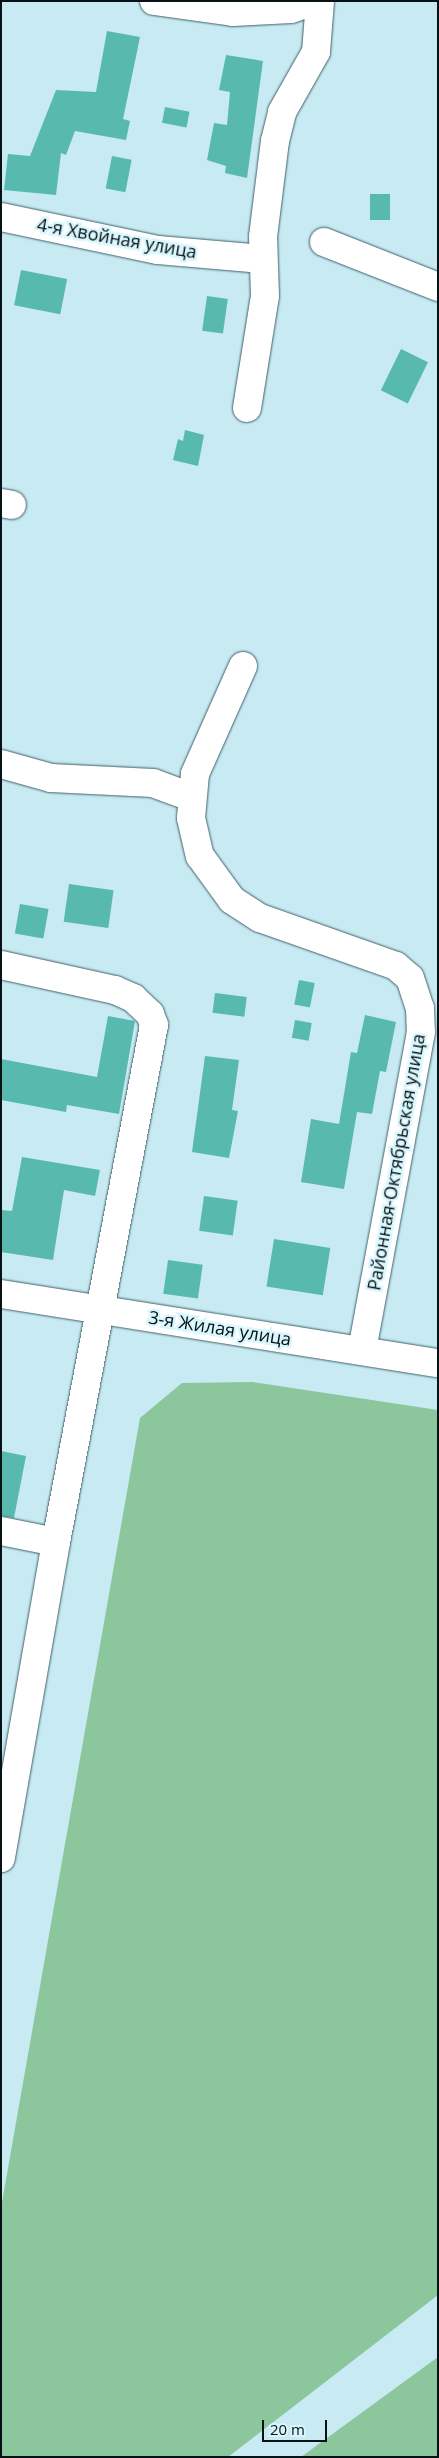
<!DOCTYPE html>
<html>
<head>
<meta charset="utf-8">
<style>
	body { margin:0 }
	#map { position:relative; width:439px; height:2458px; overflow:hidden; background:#c7eaf3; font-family:"Open Sans",sans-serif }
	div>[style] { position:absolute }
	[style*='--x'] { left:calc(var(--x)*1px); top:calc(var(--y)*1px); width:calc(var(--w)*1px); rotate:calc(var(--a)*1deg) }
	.green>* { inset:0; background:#8bc69c }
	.building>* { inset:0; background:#58b9ae; transform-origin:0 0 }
	.roads { filter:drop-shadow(0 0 1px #416069) drop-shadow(0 0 1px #416069) }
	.minor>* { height:28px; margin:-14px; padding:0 14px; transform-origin:14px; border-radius:14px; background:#fff }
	span { translate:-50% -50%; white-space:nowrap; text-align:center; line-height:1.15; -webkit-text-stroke:5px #daf6fd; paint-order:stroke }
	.street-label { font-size:18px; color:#061216 }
	.frame { position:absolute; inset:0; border:2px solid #061216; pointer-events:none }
	.scale { position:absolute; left:262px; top:2420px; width:65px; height:22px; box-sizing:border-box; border:2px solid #061216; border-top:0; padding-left:6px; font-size:15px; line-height:18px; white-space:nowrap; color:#061216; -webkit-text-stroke:4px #daf6fd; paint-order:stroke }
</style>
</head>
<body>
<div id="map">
	<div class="green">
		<div style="clip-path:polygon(252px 1382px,438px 1410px,438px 2295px,228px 2457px,1px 2457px,1px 2208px,140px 1418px,182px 1383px)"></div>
		<div style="clip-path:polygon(438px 2357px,438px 2457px,301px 2457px)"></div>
	</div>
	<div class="building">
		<div style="clip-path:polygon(107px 31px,140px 37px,123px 119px,130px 121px,126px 140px,75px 131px,66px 155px,61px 153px,56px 195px,4px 190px,8px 154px,30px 156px,56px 90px,96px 92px)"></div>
		<div style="clip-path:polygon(226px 55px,263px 61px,247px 178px,225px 173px,226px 166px,207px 160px,214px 123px,227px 125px,230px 92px,219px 90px)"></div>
		<div style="left:165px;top:107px;width:25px;height:16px;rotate:11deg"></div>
		<div style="left:112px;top:156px;width:20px;height:33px;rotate:11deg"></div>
		<div style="left:370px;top:194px;width:20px;height:26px"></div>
		<div style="left:21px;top:270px;width:47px;height:36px;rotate:11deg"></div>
		<div style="left:207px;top:296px;width:21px;height:35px;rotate:8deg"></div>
		<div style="left:401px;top:349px;width:30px;height:46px;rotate:26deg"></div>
		<div style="clip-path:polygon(185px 430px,204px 435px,198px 466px,173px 460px,178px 439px,183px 441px)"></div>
		<div style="left:69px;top:884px;width:45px;height:38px;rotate:8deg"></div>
		<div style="left:20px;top:904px;width:29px;height:30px;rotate:10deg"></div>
		<div style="left:299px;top:980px;width:16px;height:25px;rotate:11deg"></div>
		<div style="left:215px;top:993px;width:32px;height:20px;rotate:7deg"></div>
		<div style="clip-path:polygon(365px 1015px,396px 1022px,386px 1072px,380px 1071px,372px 1114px,357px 1112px,344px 1189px,301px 1182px,311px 1119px,339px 1124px,351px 1052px,357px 1053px)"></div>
		<div style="clip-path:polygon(108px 1016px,135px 1021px,119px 1114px,67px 1105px,66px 1112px,1px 1100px,1px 1059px,97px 1077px)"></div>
		<div style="left:295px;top:1020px;width:17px;height:18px;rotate:10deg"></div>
		<div style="clip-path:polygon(205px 1056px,239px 1060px,232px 1110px,238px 1111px,229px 1158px,192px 1152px)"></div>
		<div style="clip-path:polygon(22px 1157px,100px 1170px,95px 1196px,64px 1190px,53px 1260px,1px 1252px,1px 1210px,12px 1211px)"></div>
		<div style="left:204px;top:1196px;width:34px;height:35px;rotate:8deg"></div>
		<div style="left:274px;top:1239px;width:57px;height:48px;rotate:9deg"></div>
		<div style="left:168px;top:1260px;width:35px;height:34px;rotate:8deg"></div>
		<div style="clip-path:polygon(1px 1451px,26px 1456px,14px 1518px,1px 1516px)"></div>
	</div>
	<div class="roads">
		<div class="minor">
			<div style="--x:154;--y:1;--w:80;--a:7.9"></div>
			<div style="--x:233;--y:12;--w:58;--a:-3"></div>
			<div style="--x:291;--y:9;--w:24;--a:-19"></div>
			<div style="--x:1;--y:217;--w:160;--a:11.9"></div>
			<div style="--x:158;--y:250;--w:105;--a:4.9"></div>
			<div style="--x:324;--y:242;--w:123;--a:21.5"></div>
			<div style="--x:247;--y:408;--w:113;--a:-80.9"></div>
			<div style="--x:265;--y:296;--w:59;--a:-91.9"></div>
			<div style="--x:263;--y:237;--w:97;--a:-82.9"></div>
			<div style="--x:275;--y:141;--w:30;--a:-76"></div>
			<div style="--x:282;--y:112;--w:69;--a:-60.5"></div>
			<div style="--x:316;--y:52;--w:51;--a:-85.5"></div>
			<div style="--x:1;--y:503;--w:11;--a:10"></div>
			<div style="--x:243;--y:666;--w:118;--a:114"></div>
			<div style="--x:195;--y:774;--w:44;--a:95.2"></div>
			<div style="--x:191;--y:818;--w:39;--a:77"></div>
			<div style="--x:200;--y:856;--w:54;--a:54"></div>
			<div style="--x:232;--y:900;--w:33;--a:33"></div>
			<div style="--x:260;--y:918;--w:144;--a:19.4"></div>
			<div style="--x:396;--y:966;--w:18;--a:41"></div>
			<div style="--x:410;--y:978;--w:32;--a:72"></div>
			<div style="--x:420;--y:1008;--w:24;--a:88"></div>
			<div style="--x:421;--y:1032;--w:322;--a:100.5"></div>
			<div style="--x:1;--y:764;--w:52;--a:15.6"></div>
			<div style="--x:51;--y:778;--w:102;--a:2.8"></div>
			<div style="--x:153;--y:783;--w:40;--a:20.2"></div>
			<div style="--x:1;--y:965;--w:117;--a:12.4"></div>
			<div style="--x:115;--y:990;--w:20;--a:24"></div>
			<div style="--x:133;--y:998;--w:23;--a:43"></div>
			<div style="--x:150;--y:1014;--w:12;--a:70"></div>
			<div style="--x:154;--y:1025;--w:526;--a:100.73"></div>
			<div style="--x:56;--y:1542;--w:321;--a:99.9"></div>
			<div style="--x:1;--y:1294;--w:442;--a:9"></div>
			<div style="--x:1;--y:1531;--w:56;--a:11.3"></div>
		</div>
	</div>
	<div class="street-label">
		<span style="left:117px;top:238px;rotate:10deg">4-я Хвойная улица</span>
		<span style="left:396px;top:1162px;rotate:-80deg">Районная-Октябрьская улица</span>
		<span style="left:220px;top:1328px;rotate:9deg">3-я Жилая улица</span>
	</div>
	<div class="frame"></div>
	<div class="scale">20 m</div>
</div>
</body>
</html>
